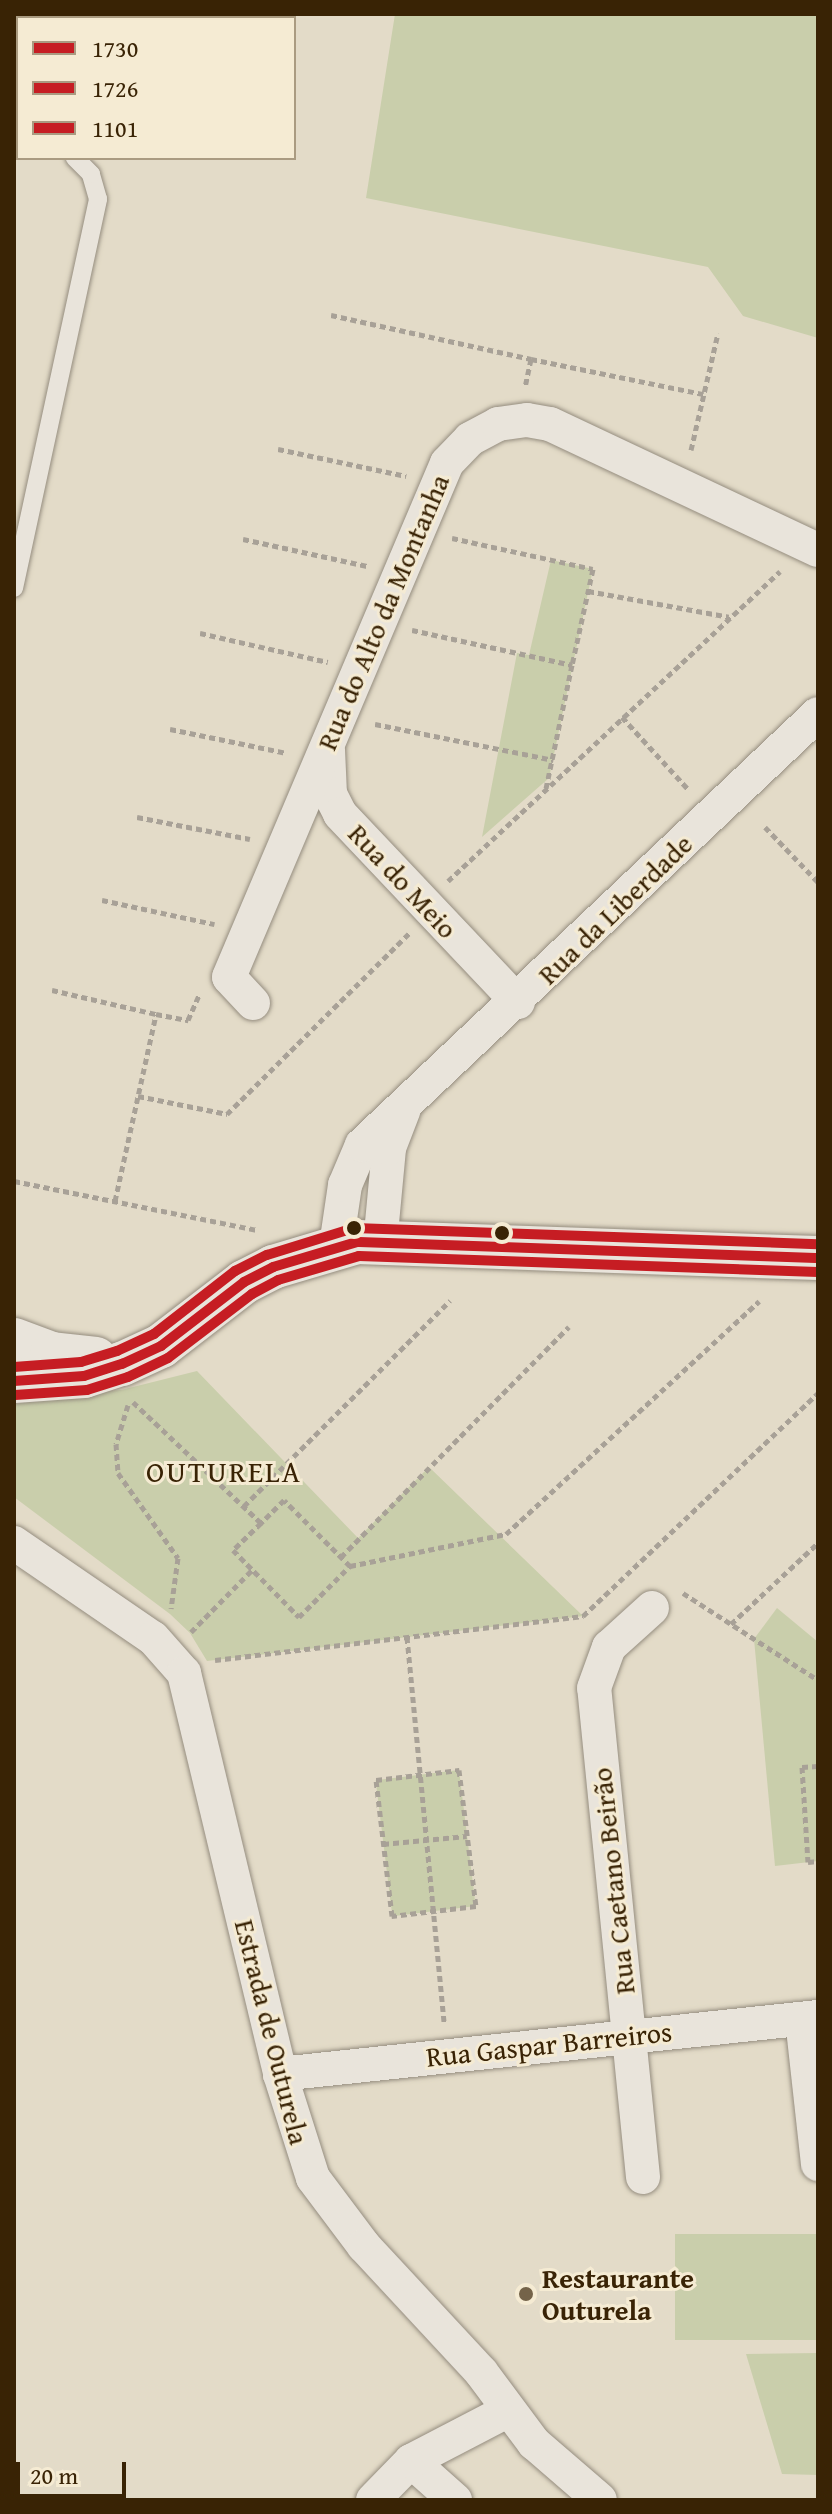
<!DOCTYPE html>
<html>
<head>
<meta charset="utf-8">
<style>
	body { margin:0 }
	#map { position:relative; width:832px; height:2514px; overflow:hidden; background:#e3dbc8; font-family:"Gentium Book Plus",serif }
	div>[style] { position:absolute }
	[style*='--x'] { left:calc(var(--x)*1px); top:calc(var(--y)*1px); width:calc(var(--w)*1px); rotate:calc(var(--a)*1deg) }
	.green>* { inset:0; background:#c9ceab; transform-origin:0 0 }
	.path>* { height:5px; margin-top:-2.5px; transform-origin:0; background:repeating-linear-gradient(90deg,#a8a197 0 6px,transparent 0 10px) }
	.roads { filter:drop-shadow(0 0 2px #958d7f) drop-shadow(0 0 2px #958d7f) }
	.service>* { height:18px; margin:-9px; padding:0 9px; transform-origin:9px; border-radius:9px; background:#e9e4db }
	.minor>* { height:34px; margin:-17px; padding:0 17px; transform-origin:17px; border-radius:17px; background:#e9e4db }
	.tertiary>* { height:44px; margin:-22px; padding:0 22px; transform-origin:22px; border-radius:22px; background:#e9e4db }
	.bus-1>* { height:10px; margin:-5px; padding:0 5px; transform-origin:5px; border-radius:5px; background:#c61d23 }
	.bus-2>* { height:10px; margin:-5px; padding:0 5px; transform-origin:5px; border-radius:5px; background:#c61d23 }
	.bus-3>* { height:10px; margin:-5px; padding:0 5px; transform-origin:5px; border-radius:5px; background:#c61d23 }
	.dots>* { width:22px; height:22px; translate:-50% -50%; box-sizing:border-box; border:4px solid #f5ebd3; border-radius:50% }
	span { translate:-50% -50%; white-space:nowrap; text-align:center; line-height:1.15; -webkit-text-stroke:6px #f5ebd3; paint-order:stroke }
	.street-label { font-size:28px; color:#392305 }
	.poi-label { font-size:28px; color:#392305; font-weight:700 }
	.left { translate:0 -50%; text-align:left }
	.neighbourhood-label { font-size:30px; color:#392305; letter-spacing:2px }
	.frame { position:absolute; inset:0; border:16px solid #392305; pointer-events:none }
	.legend { position:absolute; left:16px; top:16px; width:280px; height:144px; box-sizing:border-box; background:#f5ebd3; border:2px solid #aa9b81; margin:0; padding:10px 14px; list-style:none; font-size:24px; color:#392305 }
	.legend li { display:flex; align-items:center; gap:16px; height:40px }
	.legend b { width:40px; border:2px solid #aa9b81 }
	.scale { position:absolute; left:16px; top:2462px; width:110px; height:36px; box-sizing:border-box; border:4px solid #392305; border-top:0; padding-left:10px; font-size:24px; line-height:28px; white-space:nowrap; color:#392305; -webkit-text-stroke:6px #f5ebd3; paint-order:stroke }
</style>
</head>
<body>
<div id="map">
	<div class="green">
		<div style="clip-path:polygon(395px 14px,818px 14px,818px 338px,743px 316px,708px 267px,366px 198px)"></div>
		<div style="clip-path:polygon(551px 560px,593px 569px,549px 778px,482px 837px,517px 653px,529px 655px)"></div>
		<div style="clip-path:polygon(197px 1371px,358px 1538px,429px 1467px,583px 1616px,207px 1661px,190px 1633px,170px 1614px,14px 1497px,14px 1405px,53px 1394px,121px 1390px)"></div>
		<div style="clip-path:polygon(777px 1608px,818px 1642px,818px 1861px,775px 1866px,754px 1639px)"></div>
		<div style="left:459px;top:1770px;width:137px;height:84px;rotate:83deg"></div>
		<div style="left:818px;top:2234px;width:106px;height:143px;rotate:90deg"></div>
		<div style="clip-path:polygon(818px 2353px,818px 2475px,782px 2474px,746px 2354px)"></div>
	</div>
	<div class="path">
		<div style="--x:331;--y:315;--w:205;--a:12.4"></div>
		<div style="--x:531;--y:359;--w:29;--a:102"></div>
		<div style="--x:531;--y:359;--w:176;--a:11.5"></div>
		<div style="--x:278;--y:449;--w:131;--a:11.9"></div>
		<div style="--x:691;--y:450;--w:120;--a:-77"></div>
		<div style="--x:452;--y:538;--w:144;--a:12.4"></div>
		<div style="--x:593;--y:569;--w:98;--a:102.3"></div>
		<div style="--x:243;--y:539;--w:127;--a:12.3"></div>
		<div style="--x:588;--y:591;--w:143;--a:10.4"></div>
		<div style="--x:412;--y:630;--w:164;--a:12.3"></div>
		<div style="--x:572;--y:665;--w:126;--a:101.9"></div>
		<div style="--x:200;--y:633;--w:131;--a:12.8"></div>
		<div style="--x:622;--y:717;--w:99;--a:47.5"></div>
		<div style="--x:375;--y:724;--w:182;--a:11.4"></div>
		<div style="--x:170;--y:729;--w:119;--a:11.6"></div>
		<div style="--x:137;--y:817;--w:115;--a:11"></div>
		<div style="--x:765;--y:827;--w:76;--a:46.1"></div>
		<div style="--x:448;--y:881;--w:454;--a:-43"></div>
		<div style="--x:102;--y:900;--w:115;--a:12.1"></div>
		<div style="--x:52;--y:990;--w:107;--a:13"></div>
		<div style="--x:138;--y:1096;--w:91;--a:11.4"></div>
		<div style="--x:227;--y:1114;--w:257;--a:-44.8"></div>
		<div style="--x:14;--y:1181;--w:247;--a:11.4"></div>
		<div style="--x:115;--y:1201;--w:191;--a:-77.6"></div>
		<div style="--x:156;--y:1014;--w:33;--a:11"></div>
		<div style="--x:188;--y:1020;--w:27;--a:-66"></div>
		<div style="--x:133;--y:1402;--w:176;--a:43.4"></div>
		<div style="--x:261;--y:1523;--w:39;--a:136"></div>
		<div style="--x:233;--y:1550;--w:94;--a:45.4"></div>
		<div style="--x:299;--y:1617;--w:72;--a:-45"></div>
		<div style="--x:350;--y:1566;--w:93;--a:-135"></div>
		<div style="--x:284;--y:1500;--w:33;--a:135"></div>
		<div style="--x:128;--y:1405;--w:41;--a:107.1"></div>
		<div style="--x:116;--y:1444;--w:29;--a:86"></div>
		<div style="--x:118;--y:1473;--w:104;--a:54.8"></div>
		<div style="--x:178;--y:1558;--w:51;--a:97.8"></div>
		<div style="--x:244;--y:1506;--w:291;--a:-44.9"></div>
		<div style="--x:341;--y:1557;--w:324;--a:-45.3"></div>
		<div style="--x:350;--y:1566;--w:159;--a:-11.6"></div>
		<div style="--x:506;--y:1534;--w:344;--a:-42.6"></div>
		<div style="--x:683;--y:1593;--w:161;--a:32.8"></div>
		<div style="--x:731;--y:1624;--w:119;--a:-43"></div>
		<div style="--x:191;--y:1632;--w:87;--a:-45.5"></div>
		<div style="--x:407;--y:1637;--w:388;--a:84.5"></div>
		<div style="--x:215;--y:1660;--w:371;--a:-6.8"></div>
		<div style="--x:583;--y:1616;--w:324;--a:-43.5"></div>
		<div style="--x:818;--y:1766;--w:16;--a:176"></div>
		<div style="--x:802;--y:1767;--w:95;--a:86.4"></div>
		<div style="--x:808;--y:1862;--w:10;--a:-6"></div>
		<div style="--x:459;--y:1770;--w:137;--a:82.9"></div>
		<div style="--x:476;--y:1906;--w:85;--a:173.2"></div>
		<div style="--x:392;--y:1916;--w:137;--a:-96.7"></div>
		<div style="--x:376;--y:1780;--w:84;--a:-6.9"></div>
		<div style="--x:383;--y:1844;--w:84;--a:-5.4"></div>
	</div>
	<div class="roads">
		<div class="service">
			<div style="--x:25;--y:14;--w:18;--a:13"></div>
			<div style="--x:14;--y:71;--w:4;--a:14"></div>
			<div style="--x:14;--y:144;--w:4;--a:0"></div>
			<div style="--x:14;--y:588;--w:398;--a:-77.8"></div>
			<div style="--x:98;--y:199;--w:26;--a:-106"></div>
			<div style="--x:91;--y:174;--w:23;--a:-135"></div>
		</div>
		<div class="minor">
			<div style="--x:328;--y:750;--w:44;--a:87.4"></div>
			<div style="--x:330;--y:794;--w:22;--a:63"></div>
			<div style="--x:340;--y:814;--w:259;--a:46.6"></div>
			<div style="--x:253;--y:1003;--w:35;--a:-133"></div>
			<div style="--x:229;--y:977;--w:558;--a:-67.02"></div>
			<div style="--x:447;--y:463;--w:33;--a:-46"></div>
			<div style="--x:470;--y:439;--w:32;--a:-28"></div>
			<div style="--x:498;--y:424;--w:29;--a:-8"></div>
			<div style="--x:527;--y:420;--w:23;--a:10"></div>
			<div style="--x:550;--y:424;--w:296;--a:25.2"></div>
			<div style="--x:380;--y:1244;--w:96;--a:-84.6"></div>
			<div style="--x:389;--y:1148;--w:40;--a:-69"></div>
			<div style="--x:336;--y:1246;--w:62;--a:-81.6"></div>
			<div style="--x:345;--y:1185;--w:43;--a:-67"></div>
			<div style="--x:362;--y:1145;--w:627;--a:-43.39"></div>
			<div style="--x:14;--y:1543;--w:168;--a:34.4"></div>
			<div style="--x:153;--y:1638;--w:47;--a:48.5"></div>
			<div style="--x:184;--y:1673;--w:412;--a:76.5"></div>
			<div style="--x:280;--y:2074;--w:109;--a:72.4"></div>
			<div style="--x:313;--y:2178;--w:85;--a:53.1"></div>
			<div style="--x:364;--y:2246;--w:172;--a:47.1"></div>
			<div style="--x:481;--y:2372;--w:89;--a:53.3"></div>
			<div style="--x:534;--y:2443;--w:87;--a:40.8"></div>
			<div style="--x:802;--y:2019;--w:146;--a:83.7"></div>
			<div style="--x:280;--y:2074;--w:541;--a:-6.05"></div>
			<div style="--x:643;--y:2177;--w:491;--a:-95.7"></div>
			<div style="--x:594;--y:1688;--w:44;--a:-69.9"></div>
			<div style="--x:609;--y:1647;--w:58;--a:-42.2"></div>
			<div style="--x:411;--y:2461;--w:59;--a:41.6"></div>
			<div style="--x:373;--y:2500;--w:54;--a:-45.7"></div>
			<div style="--x:411;--y:2461;--w:110;--a:-27.5"></div>
		</div>
		<div class="tertiary">
			<div style="--x:14;--y:1340;--w:40;--a:20.2"></div>
			<div style="--x:52;--y:1354;--w:44;--a:6.5"></div>
			<div style="--x:14;--y:1381;--w:70;--a:-4.1"></div>
			<div style="--x:84;--y:1376;--w:40;--a:-18"></div>
			<div style="--x:122;--y:1364;--w:43;--a:-24.8"></div>
			<div style="--x:161;--y:1346;--w:105;--a:-37.6"></div>
			<div style="--x:244;--y:1282;--w:33;--a:-27"></div>
			<div style="--x:273;--y:1267;--w:88;--a:-16.6"></div>
			<div style="--x:357;--y:1242;--w:461;--a:2"></div>
		</div>
	</div>
	<div class="bus-1">
		<div style="--x:14;--y:1381;--w:70;--a:-4.1"></div>
		<div style="--x:84;--y:1376;--w:40;--a:-18"></div>
		<div style="--x:122;--y:1364;--w:43;--a:-24.8"></div>
		<div style="--x:161;--y:1346;--w:105;--a:-37.6"></div>
		<div style="--x:244;--y:1282;--w:33;--a:-27"></div>
		<div style="--x:273;--y:1267;--w:88;--a:-16.6"></div>
		<div style="--x:357;--y:1242;--w:461;--a:2"></div>
	</div>
	<div class="bus-2">
		<div style="--x:15;--y:1395;--w:72;--a:-4"></div>
		<div style="--x:87;--y:1390;--w:43;--a:-17.6"></div>
		<div style="--x:128;--y:1377;--w:44;--a:-25.4"></div>
		<div style="--x:168;--y:1358;--w:106;--a:-37.3"></div>
		<div style="--x:252;--y:1294;--w:30;--a:-28"></div>
		<div style="--x:278;--y:1280;--w:84;--a:-16.5"></div>
		<div style="--x:359;--y:1256;--w:459;--a:2"></div>
	</div>
	<div class="bus-3">
		<div style="--x:14;--y:1367;--w:67;--a:-4.3"></div>
		<div style="--x:81;--y:1362;--w:38;--a:-17"></div>
		<div style="--x:117;--y:1351;--w:41;--a:-24.7"></div>
		<div style="--x:154;--y:1334;--w:103;--a:-37.9"></div>
		<div style="--x:235;--y:1271;--w:36;--a:-27"></div>
		<div style="--x:267;--y:1255;--w:91;--a:-17.2"></div>
		<div style="--x:354;--y:1228;--w:464;--a:2"></div>
	</div>
	<div class="dots">
		<div style="left:354px;top:1228px;background:#392305"></div>
		<div style="left:502px;top:1233px;background:#392305"></div>
		<div style="left:526px;top:2294px;background:#746349"></div>
	</div>
	<div class="street-label">
		<span style="left:383px;top:612px;rotate:-67deg">Rua do Alto da Montanha</span>
		<span style="left:403px;top:881px;rotate:47deg">Rua do Meio</span>
		<span style="left:615px;top:909px;rotate:-44deg">Rua da Liberdade</span>
		<span style="left:613px;top:1881px;rotate:-96deg">Rua Caetano Beirão</span>
		<span style="left:272px;top:2032px;rotate:76deg">Estrada de Outurela</span>
		<span style="left:549px;top:2044px;rotate:-6deg">Rua Gaspar Barreiros</span>
	</div>
	<div class="poi-label">
		<span class="left" style="left:542px;top:2294px">Restaurante<br>Outurela</span>
	</div>
	<div class="neighbourhood-label">
		<span style="left:224px;top:1471px">OUTURELA</span>
	</div>
	<div class="frame"></div>
	<ul class="legend">
	<li><b style="height:10px;background:#c61d23"></b>1730</li>
	<li><b style="height:10px;background:#c61d23"></b>1726</li>
	<li><b style="height:10px;background:#c61d23"></b>1101</li>
	</ul>
	<div class="scale">20 m</div>
</div>
</body>
</html>
